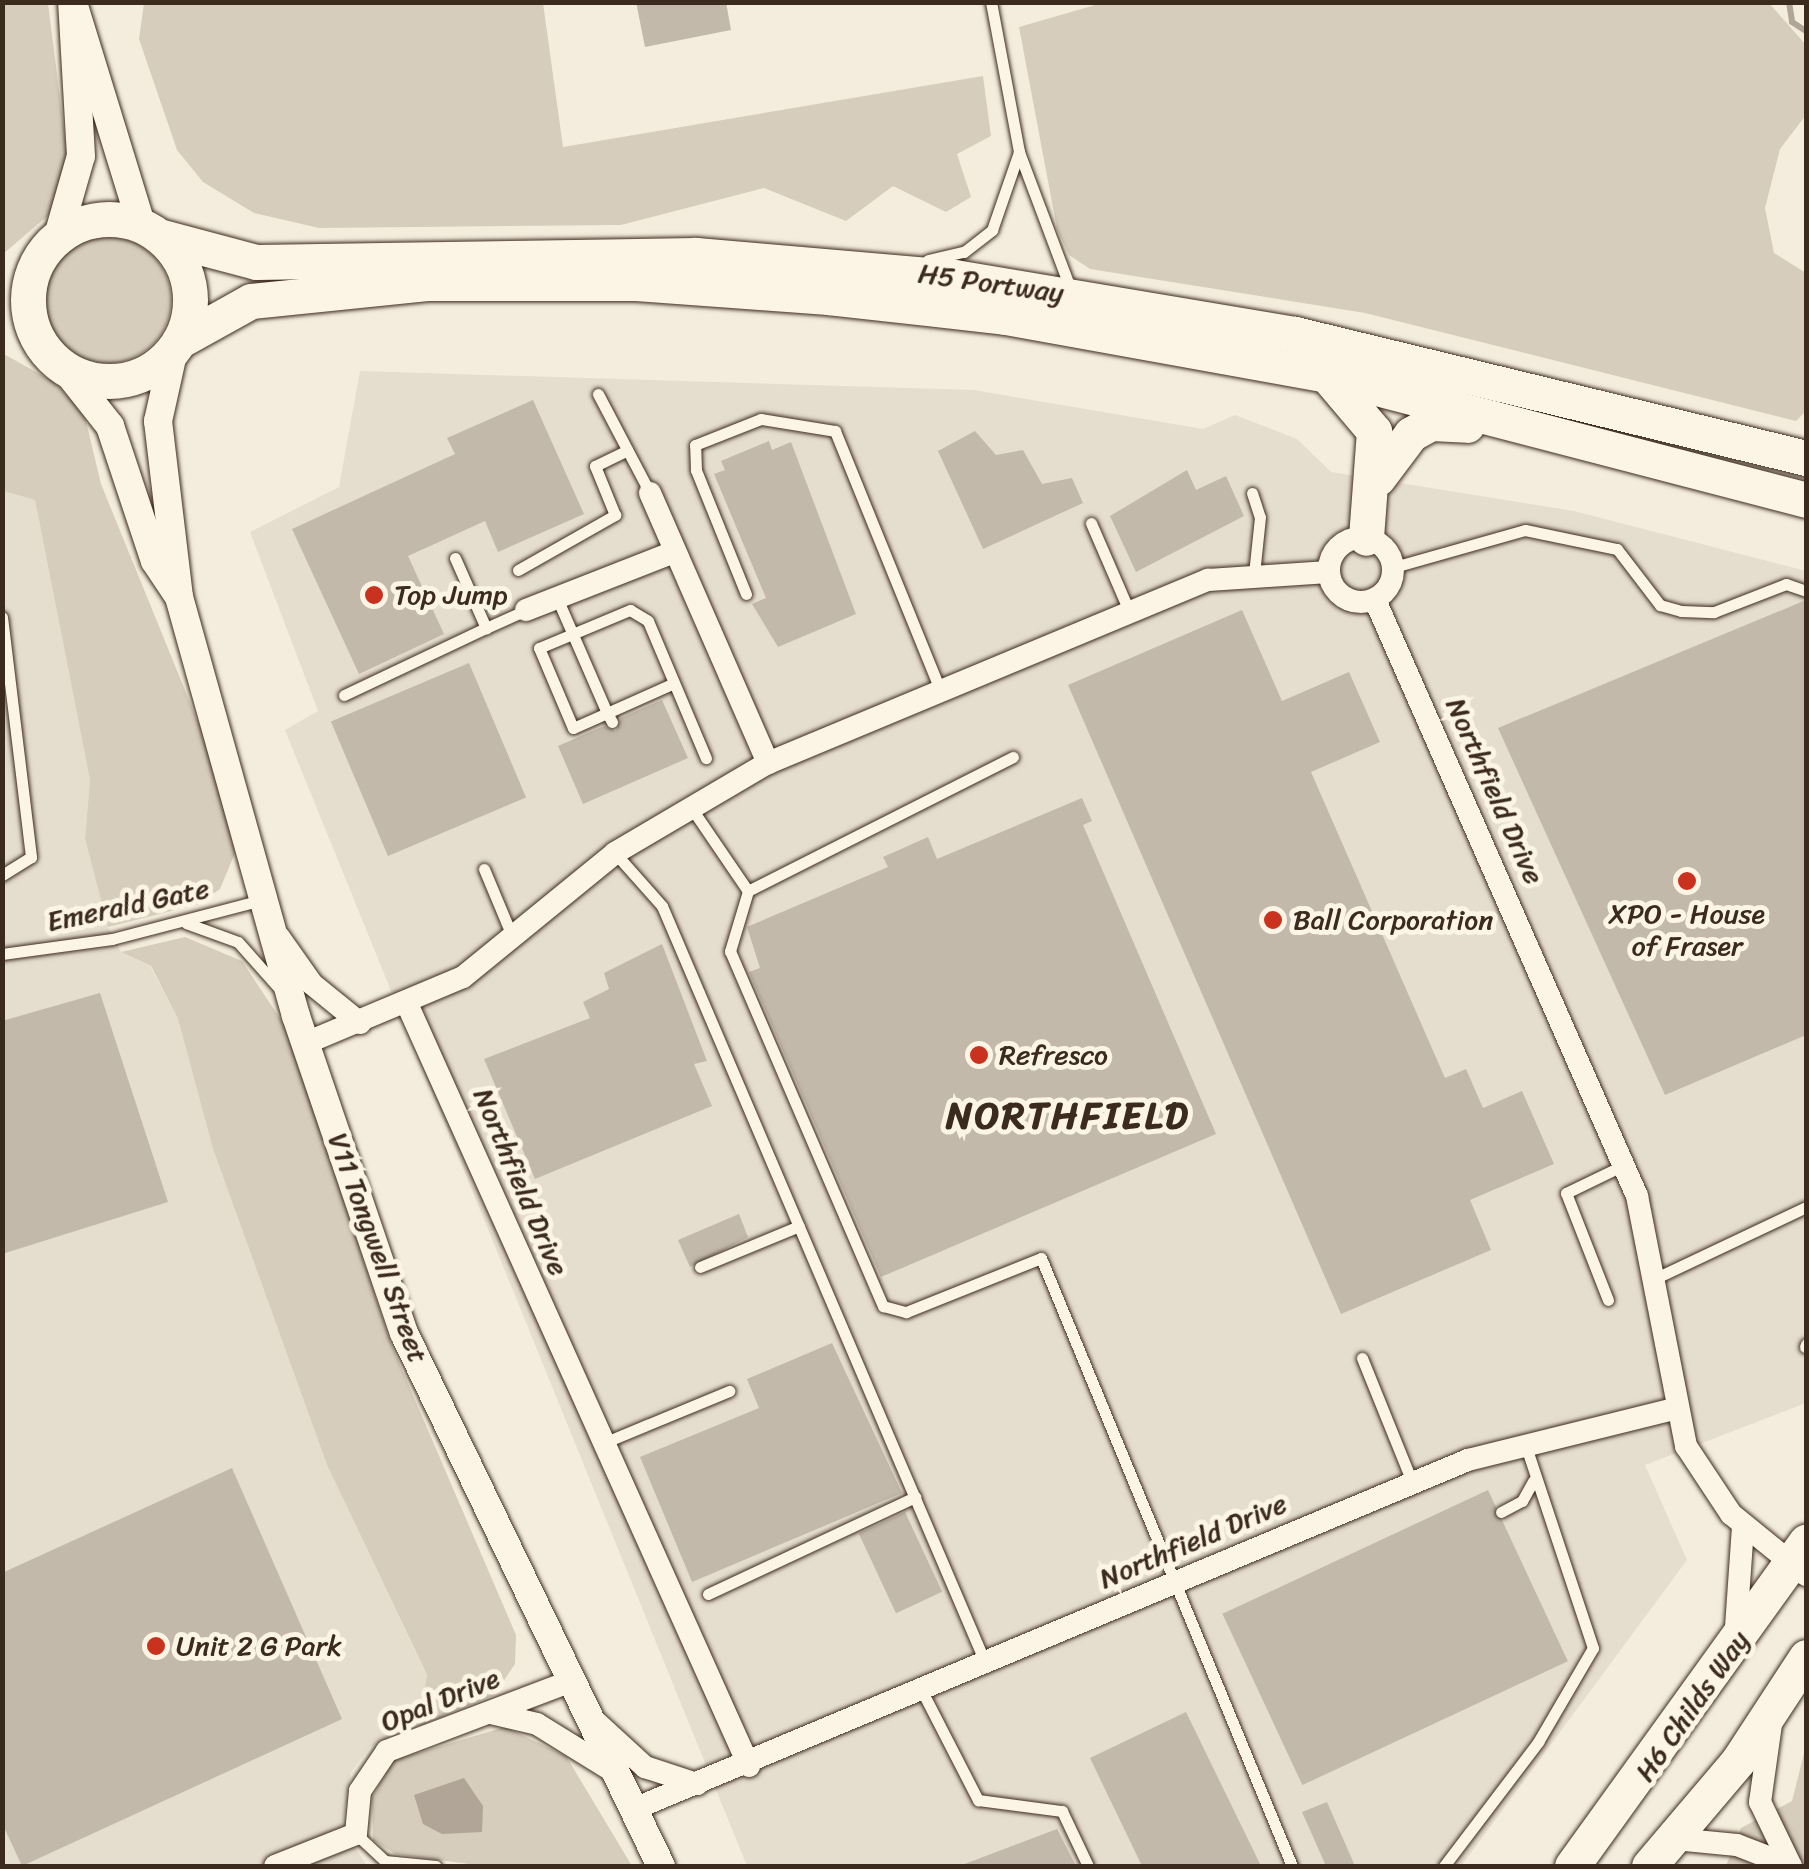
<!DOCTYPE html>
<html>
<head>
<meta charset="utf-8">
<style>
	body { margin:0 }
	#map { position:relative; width:1809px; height:1869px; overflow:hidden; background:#f4eddd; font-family:Sriracha,sans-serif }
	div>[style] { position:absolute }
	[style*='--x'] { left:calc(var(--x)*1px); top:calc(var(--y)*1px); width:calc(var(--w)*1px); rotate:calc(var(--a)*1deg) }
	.built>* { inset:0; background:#e5ddce }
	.green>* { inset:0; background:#d6cdbd }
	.round { border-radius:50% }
	.water>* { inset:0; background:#b0a596 }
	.stream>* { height:6px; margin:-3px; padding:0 3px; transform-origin:3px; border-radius:3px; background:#b0a596 }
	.building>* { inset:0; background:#c3b9aa; transform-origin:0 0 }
	.roads { filter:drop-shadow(0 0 2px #3b2a1e) drop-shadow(0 0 2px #3b2a1e) }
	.service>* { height:11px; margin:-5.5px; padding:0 5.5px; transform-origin:5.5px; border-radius:5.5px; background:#fcf5e5 }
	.minor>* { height:22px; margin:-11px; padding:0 11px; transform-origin:11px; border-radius:11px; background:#fcf5e5 }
	.minor>.ring { margin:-11px; padding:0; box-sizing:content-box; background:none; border:22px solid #fcf5e5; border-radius:50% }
	.tertiary>* { height:28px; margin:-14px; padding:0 14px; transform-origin:14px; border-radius:14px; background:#fcf5e5 }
	.primary>* { height:35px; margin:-17.5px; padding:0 17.5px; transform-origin:17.5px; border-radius:17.5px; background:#fcf5e5 }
	.primary>.ring { margin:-17.5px; padding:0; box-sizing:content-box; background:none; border:35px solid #fcf5e5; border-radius:50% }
	.trunk>* { height:35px; margin:-17.5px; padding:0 17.5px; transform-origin:17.5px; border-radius:17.5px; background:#fcf5e5 }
	.dots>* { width:28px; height:28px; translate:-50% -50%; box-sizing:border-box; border:5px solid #fcf5e5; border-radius:50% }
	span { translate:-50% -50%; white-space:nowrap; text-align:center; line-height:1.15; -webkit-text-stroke:10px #fcf5e5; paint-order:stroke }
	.street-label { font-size:28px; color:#3b2a1e }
	.poi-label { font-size:28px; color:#3b2a1e }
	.left { translate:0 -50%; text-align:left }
	.district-label { font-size:38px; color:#3b2a1e; font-weight:700; letter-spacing:2.5px }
	.frame { position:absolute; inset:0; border:5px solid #3b2a1e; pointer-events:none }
</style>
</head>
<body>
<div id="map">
	<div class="built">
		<div style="clip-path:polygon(360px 371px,974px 390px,1203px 429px,1235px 415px,1297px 439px,1331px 472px,1574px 511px,1806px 571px,1806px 1403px,1645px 1465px,1687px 1560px,1461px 1866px,747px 1866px,285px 730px,318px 711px,250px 532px,339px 487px)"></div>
		<div style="clip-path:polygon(2px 491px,35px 500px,90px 780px,85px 839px,108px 927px,121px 952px,150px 966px,178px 1019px,213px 1149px,327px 1465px,427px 1676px,419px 1726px,370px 1747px,351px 1772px,342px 1826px,367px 1866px,3px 1866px)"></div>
	</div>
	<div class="green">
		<div style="clip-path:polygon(3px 3px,48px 3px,68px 162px,51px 213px,3px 254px)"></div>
		<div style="clip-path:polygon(144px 3px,543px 3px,563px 147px,983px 76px,991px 136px,957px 154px,971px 197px,946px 212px,893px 186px,846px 221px,764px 188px,621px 225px,319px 228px,254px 213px,203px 182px,177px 150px,139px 39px)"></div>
		<div style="clip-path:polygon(1102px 3px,1769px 3px,1806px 45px,1806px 115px,1780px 149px,1765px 208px,1774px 253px,1806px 273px,1806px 411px,1796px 421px,1365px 313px,1090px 269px,1069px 255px,1057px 229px,1019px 27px)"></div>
		<div class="round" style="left:45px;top:237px;width:126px;height:126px"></div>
		<div style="clip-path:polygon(2px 353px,54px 382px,84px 413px,101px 484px,209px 749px,235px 853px,220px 889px,199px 904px,108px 927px,85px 839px,90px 780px,35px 500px,3px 491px)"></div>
		<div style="clip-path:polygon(185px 937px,242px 961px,287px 1029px,391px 1344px,516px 1635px,515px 1664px,494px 1695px,419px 1726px,427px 1675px,327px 1465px,213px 1149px,178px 1019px,151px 966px,121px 952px)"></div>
		<div style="clip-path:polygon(505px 1727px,566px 1756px,632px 1866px,483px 1866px,395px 1854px,373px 1840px,372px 1798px,394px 1760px)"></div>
		<div style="clip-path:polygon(1806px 1745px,1806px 1866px,1726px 1866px,1741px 1828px,1792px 1801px)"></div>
	</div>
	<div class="water">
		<div style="clip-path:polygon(464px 1778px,483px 1806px,482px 1832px,442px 1834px,423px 1824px,414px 1795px)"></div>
	</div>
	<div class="stream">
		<div style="--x:1789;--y:2;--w:20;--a:81"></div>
		<div style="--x:1792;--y:22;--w:17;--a:33"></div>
	</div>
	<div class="building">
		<div style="clip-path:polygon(636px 2px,726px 2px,731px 30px,645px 47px)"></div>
		<div style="clip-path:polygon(533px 400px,584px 514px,498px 552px,485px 521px,408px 556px,444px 634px,359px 674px,292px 529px,455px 454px,447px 438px)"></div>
		<div style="clip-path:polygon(975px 431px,996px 455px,1023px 450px,1042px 484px,1072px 478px,1083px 503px,983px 549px,938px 451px)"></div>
		<div style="clip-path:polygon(769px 441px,772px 450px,791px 442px,856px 614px,778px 647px,752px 604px,766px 598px,714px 474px,725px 470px,721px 461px)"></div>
		<div style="clip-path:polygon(1187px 470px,1196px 490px,1226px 476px,1244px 516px,1136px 572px,1110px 516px)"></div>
		<div style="clip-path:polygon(1806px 600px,1806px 1035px,1665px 1095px,1498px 728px)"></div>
		<div style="clip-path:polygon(1242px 610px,1282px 701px,1349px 672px,1380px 742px,1311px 772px,1445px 1078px,1466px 1069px,1483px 1108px,1522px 1091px,1554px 1164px,1470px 1200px,1491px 1250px,1341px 1314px,1068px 685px)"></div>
		<div style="left:469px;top:663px;width:146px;height:150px;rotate:67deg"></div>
		<div style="clip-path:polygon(662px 700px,688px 758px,583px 804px,558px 746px,604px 726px,616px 731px,621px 718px)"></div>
		<div style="clip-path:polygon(1082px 798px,1092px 821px,1083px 825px,1216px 1134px,881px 1277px,749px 972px,760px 968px,747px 927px,888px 867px,883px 857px,928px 837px,937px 859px)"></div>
		<div style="clip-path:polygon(662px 944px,707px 1061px,694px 1064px,712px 1106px,535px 1179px,484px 1059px,590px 1018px,583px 1002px,609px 989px,604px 973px)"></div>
		<div style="clip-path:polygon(100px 993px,168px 1202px,2px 1254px,2px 1021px)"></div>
		<div style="clip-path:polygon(739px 1214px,748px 1237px,690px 1267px,678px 1240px)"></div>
		<div style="clip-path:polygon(832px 1343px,902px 1493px,692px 1582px,640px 1457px,759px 1408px,747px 1379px)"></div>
		<div style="clip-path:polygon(232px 1468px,342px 1719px,22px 1866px,2px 1823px,2px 1573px)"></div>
		<div style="left:1488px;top:1490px;width:189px;height:293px;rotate:65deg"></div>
		<div style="left:905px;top:1512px;width:88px;height:51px;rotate:65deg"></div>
		<div style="clip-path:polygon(1186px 1712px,1261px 1866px,1142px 1866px,1090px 1758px)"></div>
		<div style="clip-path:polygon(1327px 1802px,1355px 1866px,1326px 1866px,1302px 1812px)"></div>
		<div style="clip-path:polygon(1057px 1829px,1076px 1866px,962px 1866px,962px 1865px)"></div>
	</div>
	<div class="roads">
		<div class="service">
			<div style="--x:991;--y:2;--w:153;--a:79.4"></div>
			<div style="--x:1019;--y:152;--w:147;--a:69.4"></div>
			<div style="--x:928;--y:260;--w:37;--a:-13"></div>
			<div style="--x:964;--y:252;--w:36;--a:-38"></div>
			<div style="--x:992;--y:230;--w:83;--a:-70.9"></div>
			<div style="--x:598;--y:394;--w:112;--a:62.3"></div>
			<div style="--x:1252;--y:493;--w:25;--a:72"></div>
			<div style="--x:1260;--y:517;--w:57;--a:96"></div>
			<div style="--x:1091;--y:523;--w:98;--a:66.6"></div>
			<div style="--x:455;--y:558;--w:77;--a:66.1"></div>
			<div style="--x:486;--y:628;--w:44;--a:-24.2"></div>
			<div style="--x:1394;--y:567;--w:136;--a:-15.8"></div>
			<div style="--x:1525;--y:530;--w:94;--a:11.7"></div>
			<div style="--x:1617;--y:549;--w:71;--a:52.5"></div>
			<div style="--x:1660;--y:605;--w:22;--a:16"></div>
			<div style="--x:1681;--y:611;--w:33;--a:2"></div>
			<div style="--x:1714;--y:612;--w:77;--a:-21.3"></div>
			<div style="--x:1786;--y:584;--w:21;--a:19"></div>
			<div style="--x:518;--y:570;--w:112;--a:-29.6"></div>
			<div style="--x:615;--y:515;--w:53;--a:-112.2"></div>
			<div style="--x:595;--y:466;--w:34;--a:-26"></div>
			<div style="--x:746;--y:594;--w:134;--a:-112"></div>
			<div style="--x:696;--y:470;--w:25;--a:-92"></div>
			<div style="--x:695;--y:445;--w:71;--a:-21.5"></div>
			<div style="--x:761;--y:419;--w:75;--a:9.2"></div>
			<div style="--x:835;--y:431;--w:282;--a:67.9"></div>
			<div style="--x:557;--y:598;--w:125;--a:66.5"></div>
			<div style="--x:607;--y:713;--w:73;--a:-24.1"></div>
			<div style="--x:2;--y:617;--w:242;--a:83.1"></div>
			<div style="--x:31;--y:857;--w:34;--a:148"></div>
			<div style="--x:344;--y:695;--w:157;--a:-25.3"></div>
			<div style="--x:612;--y:722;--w:10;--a:-119"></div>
			<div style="--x:607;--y:713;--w:37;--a:156"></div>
			<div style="--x:573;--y:728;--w:87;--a:-113"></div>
			<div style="--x:539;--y:648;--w:99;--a:-22.7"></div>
			<div style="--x:630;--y:610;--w:21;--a:31"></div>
			<div style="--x:648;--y:621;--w:149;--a:67.1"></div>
			<div style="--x:1013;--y:757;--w:297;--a:153.2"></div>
			<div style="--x:748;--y:891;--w:63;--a:106.7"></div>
			<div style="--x:730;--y:951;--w:387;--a:66.7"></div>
			<div style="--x:883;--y:1306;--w:24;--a:15"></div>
			<div style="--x:906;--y:1312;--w:145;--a:-21.8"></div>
			<div style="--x:1041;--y:1258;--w:658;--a:67.57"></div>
			<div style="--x:690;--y:806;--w:103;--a:55.7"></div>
			<div style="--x:615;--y:853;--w:71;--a:48.4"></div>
			<div style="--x:662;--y:906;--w:822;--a:66.87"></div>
			<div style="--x:484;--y:869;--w:73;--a:67.3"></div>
			<div style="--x:186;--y:923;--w:55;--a:20.1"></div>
			<div style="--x:238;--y:942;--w:60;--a:48.4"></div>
			<div style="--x:2;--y:954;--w:111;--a:-7.8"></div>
			<div style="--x:112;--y:939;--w:155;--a:-14.6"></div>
			<div style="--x:700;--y:1267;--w:107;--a:-22.5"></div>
			<div style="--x:1656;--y:1278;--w:166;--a:-25.3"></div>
			<div style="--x:1608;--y:1300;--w:115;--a:-111.4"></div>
			<div style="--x:1566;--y:1193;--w:64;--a:-25.8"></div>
			<div style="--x:1805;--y:1347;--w:3;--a:-72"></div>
			<div style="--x:1362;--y:1358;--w:134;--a:68"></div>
			<div style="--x:601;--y:1444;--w:139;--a:-22.5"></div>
			<div style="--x:1501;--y:1512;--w:24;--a:-28"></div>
			<div style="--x:1522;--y:1501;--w:23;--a:-61"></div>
			<div style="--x:708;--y:1594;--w:229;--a:-25.1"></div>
			<div style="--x:922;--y:1691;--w:123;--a:62.8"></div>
			<div style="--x:978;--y:1800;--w:85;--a:7.5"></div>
			<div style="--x:1062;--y:1811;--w:61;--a:64.7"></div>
			<div style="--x:356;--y:1834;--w:40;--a:43"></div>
			<div style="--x:385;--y:1861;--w:51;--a:5.6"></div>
			<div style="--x:1444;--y:1866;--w:156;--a:-52.8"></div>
			<div style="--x:1538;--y:1742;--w:109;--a:-59.7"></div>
			<div style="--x:1593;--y:1648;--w:216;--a:-108.4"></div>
		</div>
		<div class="minor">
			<div style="--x:650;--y:493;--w:295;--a:66.4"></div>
			<div class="ring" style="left:1329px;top:538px;width:42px;height:42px"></div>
			<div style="--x:1375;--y:600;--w:651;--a:66.27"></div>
			<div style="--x:1637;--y:1196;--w:255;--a:78.9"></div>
			<div style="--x:1686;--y:1446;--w:82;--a:56.5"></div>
			<div style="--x:1731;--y:1514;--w:97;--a:39.1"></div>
			<div style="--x:526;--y:610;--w:159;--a:-21.4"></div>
			<div style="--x:279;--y:937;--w:57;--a:54.9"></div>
			<div style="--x:312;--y:984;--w:62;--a:39.1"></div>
			<div style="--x:408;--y:1006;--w:833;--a:65.83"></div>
			<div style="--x:306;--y:1043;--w:170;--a:-22.8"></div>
			<div style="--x:463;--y:977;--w:196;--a:-39.2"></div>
			<div style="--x:615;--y:853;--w:178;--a:-30.5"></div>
			<div style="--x:768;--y:763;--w:477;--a:-22.6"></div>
			<div style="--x:1208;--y:580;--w:121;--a:-3.8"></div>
			<div style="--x:1736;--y:1627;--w:100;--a:-86"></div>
			<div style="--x:491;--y:1713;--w:47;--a:13.4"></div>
			<div style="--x:537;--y:1724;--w:93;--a:31.8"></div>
			<div style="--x:596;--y:1722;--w:67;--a:42.6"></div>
			<div style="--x:645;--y:1767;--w:55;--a:18.1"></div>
			<div style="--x:1771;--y:1724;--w:79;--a:98"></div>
			<div style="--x:1760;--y:1802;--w:71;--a:64.2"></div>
			<div style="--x:634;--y:1809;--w:904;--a:-22.71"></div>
			<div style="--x:1468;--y:1460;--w:212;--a:-13.9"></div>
			<div style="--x:1675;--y:1839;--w:62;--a:5.5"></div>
			<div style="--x:1737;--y:1845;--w:58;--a:21.3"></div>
			<div style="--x:275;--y:1866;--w:87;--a:-21.6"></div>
			<div style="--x:356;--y:1834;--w:43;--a:-84.7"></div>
			<div style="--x:360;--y:1791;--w:48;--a:-56"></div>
			<div style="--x:387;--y:1751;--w:197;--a:-20.8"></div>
		</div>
		<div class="tertiary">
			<div style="--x:75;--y:9;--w:225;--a:72.9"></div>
			<div style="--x:58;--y:236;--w:83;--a:-74"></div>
			<div style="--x:81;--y:156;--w:154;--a:-93.3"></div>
			<div style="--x:174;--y:349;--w:74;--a:102.5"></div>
			<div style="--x:158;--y:421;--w:177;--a:83.2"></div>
			<div style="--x:179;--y:597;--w:435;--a:74.4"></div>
			<div style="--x:296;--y:1016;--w:335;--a:71.2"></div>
			<div style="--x:404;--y:1333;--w:592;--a:64.26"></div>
			<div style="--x:65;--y:369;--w:73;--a:51.7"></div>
			<div style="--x:110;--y:426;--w:142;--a:71.6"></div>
			<div style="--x:155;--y:561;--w:43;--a:56.3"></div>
		</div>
		<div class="primary">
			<div class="ring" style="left:28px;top:219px;width:127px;height:127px"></div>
			<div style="--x:162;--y:237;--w:97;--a:14.9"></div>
			<div style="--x:256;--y:262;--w:440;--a:-0.9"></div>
			<div style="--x:696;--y:255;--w:259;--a:4.9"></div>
			<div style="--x:954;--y:277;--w:346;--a:9.5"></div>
			<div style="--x:1295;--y:334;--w:526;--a:13.64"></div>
			<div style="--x:179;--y:341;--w:82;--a:-29.1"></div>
			<div style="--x:251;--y:301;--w:179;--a:-5.8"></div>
			<div style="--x:429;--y:283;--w:207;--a:0"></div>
			<div style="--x:636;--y:283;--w:193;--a:4.2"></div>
			<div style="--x:828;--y:297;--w:178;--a:6.4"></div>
			<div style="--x:1005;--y:317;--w:323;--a:10.2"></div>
			<div style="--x:1323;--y:374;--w:499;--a:14.6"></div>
			<div style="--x:1329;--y:378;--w:70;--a:49.7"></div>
			<div style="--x:1374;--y:431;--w:107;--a:94.3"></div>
			<div style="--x:1378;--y:478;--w:55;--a:-53.1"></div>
			<div style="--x:1411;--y:434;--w:23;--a:-29"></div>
			<div style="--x:1431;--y:423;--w:36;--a:3"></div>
		</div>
		<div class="trunk">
			<div style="--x:1572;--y:1866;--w:400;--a:-54.2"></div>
			<div style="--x:1649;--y:1866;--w:138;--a:-49.7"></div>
			<div style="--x:1738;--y:1761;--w:124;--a:-56.8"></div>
		</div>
	</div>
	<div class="dots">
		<div style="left:374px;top:595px;background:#c8321e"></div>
		<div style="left:1687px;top:881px;background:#c8321e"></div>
		<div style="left:1273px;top:920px;background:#c8321e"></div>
		<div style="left:979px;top:1055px;background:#c8321e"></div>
		<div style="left:156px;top:1646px;background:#c8321e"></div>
	</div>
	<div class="street-label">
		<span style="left:991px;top:283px;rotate:8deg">H5 Portway</span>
		<span style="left:1495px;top:791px;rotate:66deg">Northfield Drive</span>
		<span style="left:128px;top:905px;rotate:-12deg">Emerald Gate</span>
		<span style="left:521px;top:1182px;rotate:67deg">Northfield Drive</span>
		<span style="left:378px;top:1248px;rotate:70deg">V11 Tongwell Street</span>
		<span style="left:1193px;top:1541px;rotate:-23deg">Northfield Drive</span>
		<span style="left:440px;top:1700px;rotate:-22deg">Opal Drive</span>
		<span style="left:1692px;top:1706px;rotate:-55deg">H6 Childs Way</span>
	</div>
	<div class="poi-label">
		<span class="left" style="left:394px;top:595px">Top Jump</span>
		<span style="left:1687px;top:930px">XPO - House<br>of Fraser</span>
		<span class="left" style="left:1293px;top:920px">Ball Corporation</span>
		<span class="left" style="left:999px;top:1055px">Refresco</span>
		<span class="left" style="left:176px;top:1646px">Unit 2 G Park</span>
	</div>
	<div class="district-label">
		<span style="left:1068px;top:1116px">NORTHFIELD</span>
	</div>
	<div class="frame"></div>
</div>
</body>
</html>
